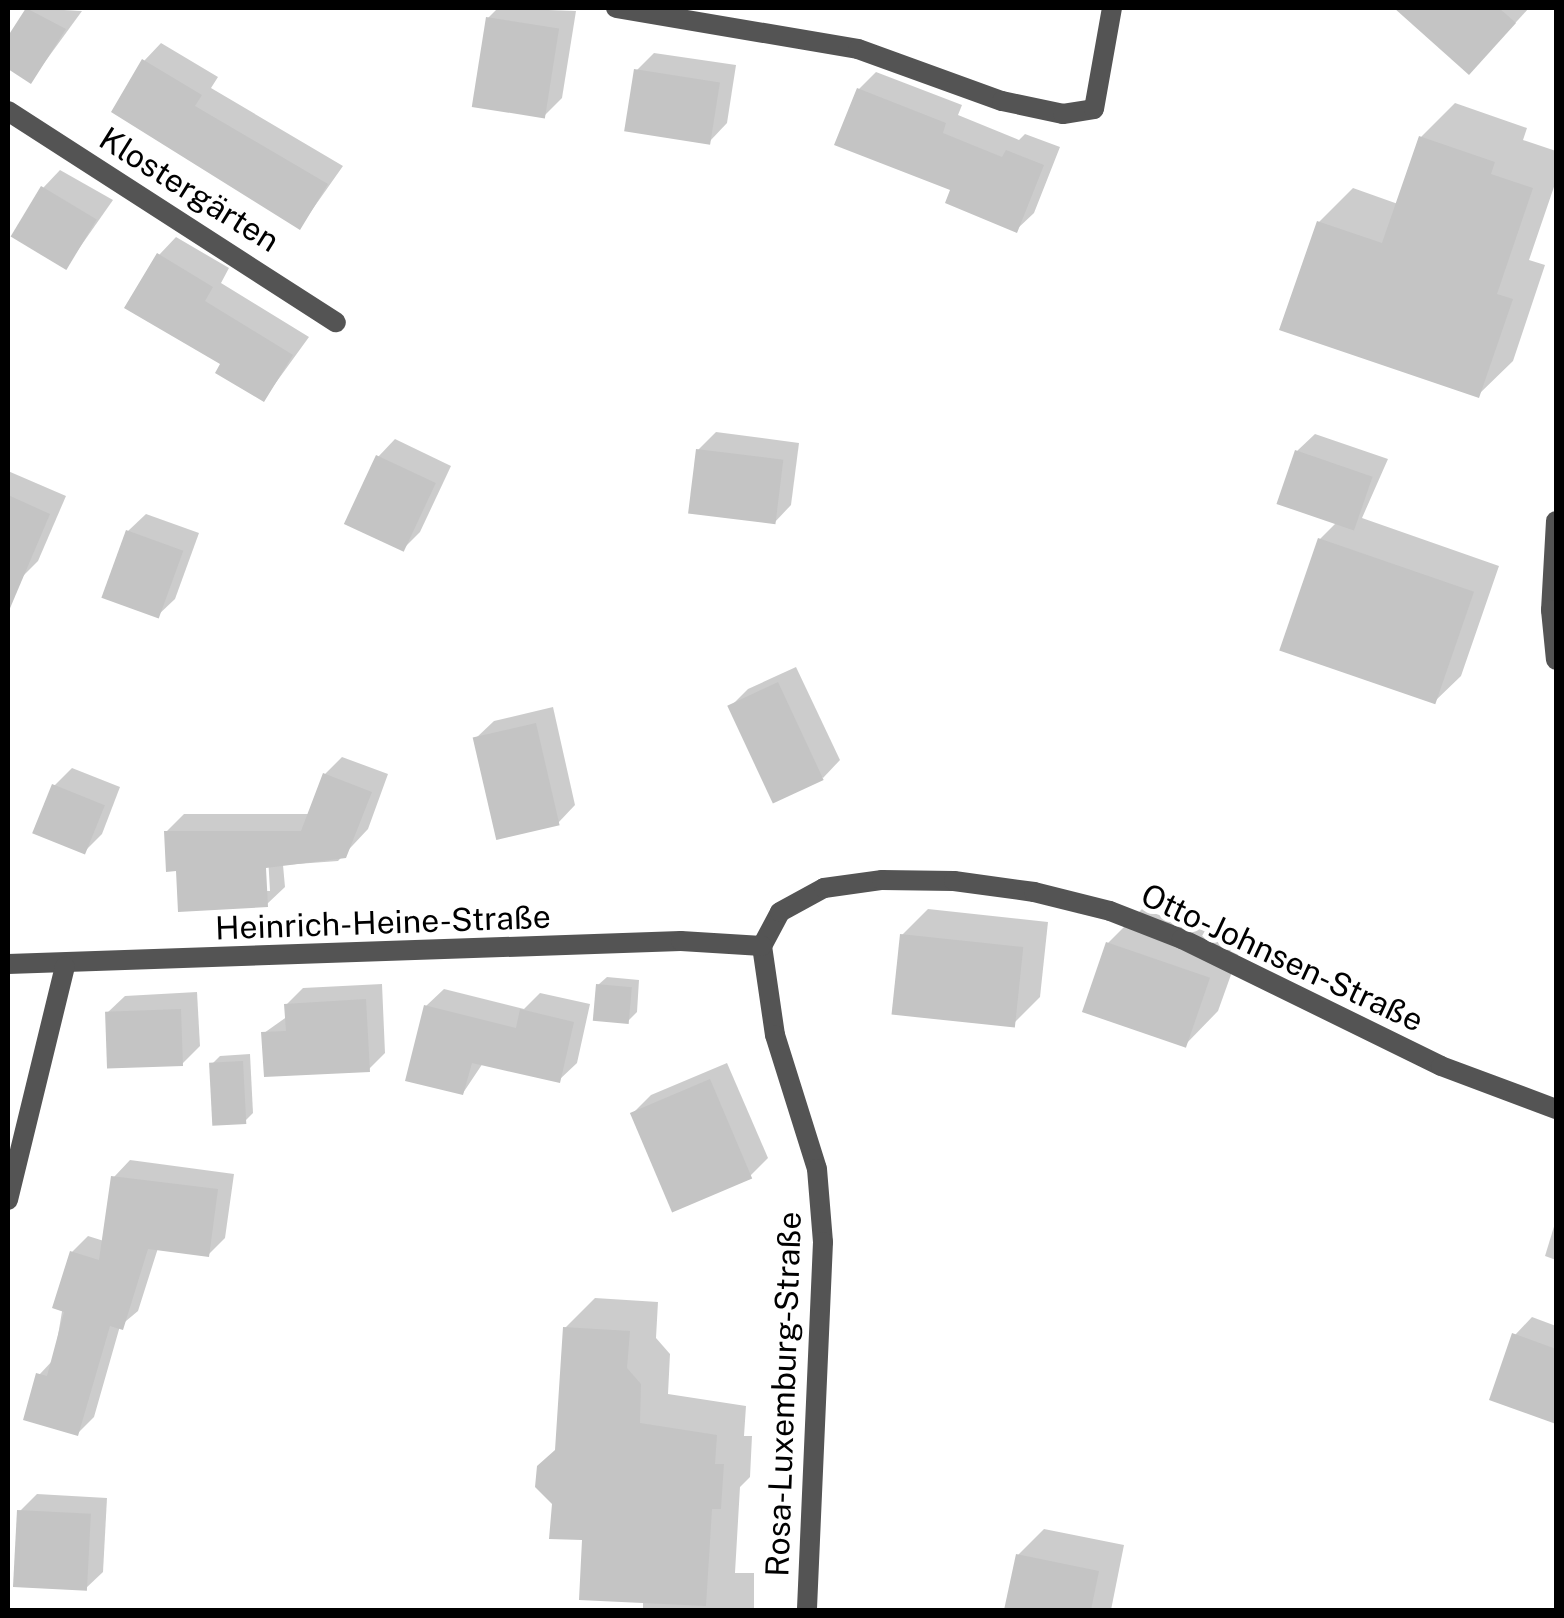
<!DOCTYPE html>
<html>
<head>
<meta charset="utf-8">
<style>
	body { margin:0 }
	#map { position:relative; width:1564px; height:1618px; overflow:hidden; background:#fff; font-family:"Public Sans",sans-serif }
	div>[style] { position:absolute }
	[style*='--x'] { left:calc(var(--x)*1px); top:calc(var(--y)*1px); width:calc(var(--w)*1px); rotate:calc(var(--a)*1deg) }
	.shadow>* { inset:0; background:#0003 }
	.building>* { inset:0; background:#c4c4c4; transform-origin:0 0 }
	.lane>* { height:20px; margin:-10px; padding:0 10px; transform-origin:10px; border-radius:10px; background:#545454 }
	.street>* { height:20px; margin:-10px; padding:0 10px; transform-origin:10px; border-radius:10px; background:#545454 }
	span { translate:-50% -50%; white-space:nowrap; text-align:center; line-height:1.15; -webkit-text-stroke:10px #fff; paint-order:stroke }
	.street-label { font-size:32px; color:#000 }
	.frame { position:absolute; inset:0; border:10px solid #000; pointer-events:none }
</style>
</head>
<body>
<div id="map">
	<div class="shadow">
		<div style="clip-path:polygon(29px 8px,82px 11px,31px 81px,8px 66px,8px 41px)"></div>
		<div style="clip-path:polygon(498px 8px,576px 11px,562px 98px,544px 116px,488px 18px)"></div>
		<div style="clip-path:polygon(1398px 8px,1529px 8px,1486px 55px)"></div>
		<div style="clip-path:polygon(161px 43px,218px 77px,211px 88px,343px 166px,300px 227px,144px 61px)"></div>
		<div style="clip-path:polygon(654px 53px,736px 65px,727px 123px,710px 141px,636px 71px)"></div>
		<div style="clip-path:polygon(876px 72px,962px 105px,958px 115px,1019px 140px,1025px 134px,1060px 147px,1034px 213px,1016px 230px,953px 189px,859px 89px)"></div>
		<div style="clip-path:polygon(1455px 103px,1527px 128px,1523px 140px,1556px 151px,1556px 181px,1529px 260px,1545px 265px,1513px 361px,1478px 395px,1319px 222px,1353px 188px,1398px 204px,1421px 137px)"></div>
		<div style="clip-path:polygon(60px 170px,113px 200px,66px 267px,43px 188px)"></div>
		<div style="clip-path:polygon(176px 237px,229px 268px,221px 283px,309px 337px,264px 399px,224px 363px,159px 255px)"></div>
		<div style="clip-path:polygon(716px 432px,799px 443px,791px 505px,774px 523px,698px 450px)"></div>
		<div style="clip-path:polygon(1315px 434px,1388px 459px,1362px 518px,1499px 566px,1461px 676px,1434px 702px,1320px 539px,1336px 523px,1297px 451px)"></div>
		<div style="clip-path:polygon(395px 439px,451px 466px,420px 532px,403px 549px,378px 457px)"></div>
		<div style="clip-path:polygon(8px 471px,66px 496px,38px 561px,21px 578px,8px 572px)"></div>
		<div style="clip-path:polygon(146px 514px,199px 533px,175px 599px,157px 616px,128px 531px)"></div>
		<div style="clip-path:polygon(796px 667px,840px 760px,823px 778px,730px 707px,748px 689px)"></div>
		<div style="clip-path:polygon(553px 707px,575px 805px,558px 823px,476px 738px,494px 721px)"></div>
		<div style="clip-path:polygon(evenodd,342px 757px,388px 774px,368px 829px,338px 861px,283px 865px,285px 887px,267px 904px,178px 868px,166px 832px,184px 814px,310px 814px,325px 774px,342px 757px,263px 856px,268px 856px,270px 891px,265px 891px,263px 856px)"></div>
		<div style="clip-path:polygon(72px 768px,120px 787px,102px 834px,84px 852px,54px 786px)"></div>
		<div style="clip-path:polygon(928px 909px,1048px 922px,1040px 997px,1014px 1023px,902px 935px)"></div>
		<div style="clip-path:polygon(1142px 909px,1242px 944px,1218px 1011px,1184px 1046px,1108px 943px)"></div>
		<div style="clip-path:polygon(607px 977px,639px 980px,637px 1012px,629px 1020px,598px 985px)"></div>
		<div style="clip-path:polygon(382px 984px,385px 1053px,369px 1069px,264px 1033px,288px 1016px,287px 1004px,303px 988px)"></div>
		<div style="clip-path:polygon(444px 989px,524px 1009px,540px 993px,590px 1004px,577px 1063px,559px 1080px,483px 1063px,463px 1093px,426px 1006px)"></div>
		<div style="clip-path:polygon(197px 992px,200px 1046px,182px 1064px,107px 1013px,125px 996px)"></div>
		<div style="clip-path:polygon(250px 1054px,253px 1113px,245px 1121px,211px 1065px,220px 1056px)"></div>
		<div style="clip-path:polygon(727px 1063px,768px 1158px,750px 1176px,633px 1113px,651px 1095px)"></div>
		<div style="clip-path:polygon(130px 1160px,234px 1174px,225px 1238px,208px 1255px,158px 1248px,138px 1311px,120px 1326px,94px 1417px,78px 1433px,39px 1375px,54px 1359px,72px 1252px,88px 1236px,104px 1241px,114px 1177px)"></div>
		<div style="clip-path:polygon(1556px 1220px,1556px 1260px,1545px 1256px)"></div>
		<div style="clip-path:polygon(595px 1298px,658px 1302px,656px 1338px,670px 1354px,668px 1394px,746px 1406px,744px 1436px,752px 1436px,750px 1477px,740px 1487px,735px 1573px,754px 1573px,754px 1610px,643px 1610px,643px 1601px,584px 1538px,557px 1449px,565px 1328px)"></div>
		<div style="clip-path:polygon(1532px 1317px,1556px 1326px,1556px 1421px,1492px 1398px,1515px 1335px)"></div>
		<div style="clip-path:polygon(37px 1494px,107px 1498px,103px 1572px,85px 1589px,20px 1511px)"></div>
		<div style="clip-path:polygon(1044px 1529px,1124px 1545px,1111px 1610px,1007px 1610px,1018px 1555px)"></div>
	</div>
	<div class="building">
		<div style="clip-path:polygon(26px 8px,66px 29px,31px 84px,8px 69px,8px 36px)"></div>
		<div style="clip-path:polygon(1394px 8px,1499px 8px,1516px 23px,1469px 75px)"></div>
		<div style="left:486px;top:17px;width:74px;height:91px;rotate:9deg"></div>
		<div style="clip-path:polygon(142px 59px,202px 95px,195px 106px,328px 184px,300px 230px,111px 112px)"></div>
		<div style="left:634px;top:69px;width:87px;height:63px;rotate:9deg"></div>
		<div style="clip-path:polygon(857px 88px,946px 123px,943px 133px,1002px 157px,1006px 150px,1044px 165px,1017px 233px,945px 203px,950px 190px,834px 145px)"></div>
		<div style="clip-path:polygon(1419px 136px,1495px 162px,1491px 174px,1533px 188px,1497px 294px,1513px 299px,1479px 398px,1279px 330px,1317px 221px,1382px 243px)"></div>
		<div style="left:41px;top:186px;width:65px;height:59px;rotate:31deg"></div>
		<div style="clip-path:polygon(157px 253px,213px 287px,205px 301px,293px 355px,264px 402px,215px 373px,220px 364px,124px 308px)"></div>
		<div style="left:696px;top:449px;width:88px;height:65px;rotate:7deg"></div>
		<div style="left:1295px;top:450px;width:82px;height:57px;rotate:19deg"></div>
		<div style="left:376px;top:455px;width:66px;height:76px;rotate:25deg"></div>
		<div style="clip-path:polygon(8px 495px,50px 514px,8px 613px)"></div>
		<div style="left:126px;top:530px;width:61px;height:72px;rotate:20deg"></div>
		<div style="left:1318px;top:538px;width:165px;height:119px;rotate:19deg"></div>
		<div style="left:778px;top:682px;width:108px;height:56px;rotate:65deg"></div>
		<div style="left:536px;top:723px;width:105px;height:65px;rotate:77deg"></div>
		<div style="clip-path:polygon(323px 773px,372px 792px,346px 858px,266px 868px,268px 907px,178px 912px,176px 871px,166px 872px,164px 831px,301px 831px)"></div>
		<div style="left:52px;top:784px;width:57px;height:53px;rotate:22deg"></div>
		<div style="left:900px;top:934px;width:124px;height:81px;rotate:6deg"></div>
		<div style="left:1106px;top:942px;width:110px;height:74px;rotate:19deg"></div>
		<div style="left:596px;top:984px;width:36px;height:37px;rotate:5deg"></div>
		<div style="clip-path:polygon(366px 999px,370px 1072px,264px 1077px,261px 1032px,286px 1031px,284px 1004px)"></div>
		<div style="clip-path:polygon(424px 1005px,516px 1028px,520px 1009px,574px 1022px,560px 1083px,472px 1063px,463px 1095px,405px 1081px)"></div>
		<div style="left:181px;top:1009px;width:57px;height:76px;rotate:88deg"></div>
		<div style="left:243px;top:1061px;width:63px;height:34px;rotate:87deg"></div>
		<div style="left:710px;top:1079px;width:108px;height:87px;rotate:67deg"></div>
		<div style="clip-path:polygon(111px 1176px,218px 1189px,209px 1257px,148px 1249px,123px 1330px,110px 1326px,78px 1436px,23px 1420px,36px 1373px,47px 1376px,64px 1312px,52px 1308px,70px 1251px,99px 1260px)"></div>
		<div style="clip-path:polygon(563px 1327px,630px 1331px,627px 1368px,641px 1384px,640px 1423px,717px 1435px,715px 1464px,724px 1464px,721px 1509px,712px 1509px,706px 1606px,579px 1600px,582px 1540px,549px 1539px,552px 1504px,535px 1487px,537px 1466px,555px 1450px)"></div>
		<div style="clip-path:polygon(1512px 1333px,1556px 1349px,1556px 1424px,1489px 1400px)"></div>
		<div style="left:17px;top:1510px;width:74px;height:77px;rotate:3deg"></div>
		<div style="clip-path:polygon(1016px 1554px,1099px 1571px,1091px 1610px,1004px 1610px)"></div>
	</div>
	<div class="lane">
		<div style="--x:616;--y:8;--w:245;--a:9.6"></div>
		<div style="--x:858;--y:49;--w:153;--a:19.9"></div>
		<div style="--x:1002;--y:101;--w:62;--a:12"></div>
		<div style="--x:1063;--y:114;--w:31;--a:-9"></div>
		<div style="--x:1094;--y:109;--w:103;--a:-79.9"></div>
	</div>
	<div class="street">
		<div style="--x:8;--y:111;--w:390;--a:32.8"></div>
		<div style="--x:1556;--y:521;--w:89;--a:93.2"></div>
		<div style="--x:1551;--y:610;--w:50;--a:84.3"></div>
		<div style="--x:762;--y:946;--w:38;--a:-62"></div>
		<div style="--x:780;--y:912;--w:50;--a:-28.6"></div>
		<div style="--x:824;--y:888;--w:59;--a:-7.9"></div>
		<div style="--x:882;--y:880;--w:72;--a:0.8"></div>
		<div style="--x:954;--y:881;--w:81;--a:7.8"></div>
		<div style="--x:1034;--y:892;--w:78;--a:14"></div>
		<div style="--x:1110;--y:911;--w:77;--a:21.3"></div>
		<div style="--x:1182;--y:939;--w:288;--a:26.1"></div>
		<div style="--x:1441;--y:1066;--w:123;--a:20.5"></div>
		<div style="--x:762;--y:946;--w:90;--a:81.7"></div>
		<div style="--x:775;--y:1035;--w:140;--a:72.6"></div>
		<div style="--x:817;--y:1169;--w:73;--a:85.3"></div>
		<div style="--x:823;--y:1242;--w:368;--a:92.5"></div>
		<div style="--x:8;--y:964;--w:673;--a:-1.96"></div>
		<div style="--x:681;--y:941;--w:81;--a:3.5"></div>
		<div style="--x:8;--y:1200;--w:240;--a:-76.3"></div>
	</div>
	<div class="street-label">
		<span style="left:189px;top:190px;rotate:32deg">Klostergärten</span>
		<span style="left:383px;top:923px;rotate:-2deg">Heinrich-Heine-Straße</span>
		<span style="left:1282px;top:958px;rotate:25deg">Otto-Johnsen-Straße</span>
		<span style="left:784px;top:1394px;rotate:-88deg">Rosa-Luxemburg-Straße</span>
	</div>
	<div class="frame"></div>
</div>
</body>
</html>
